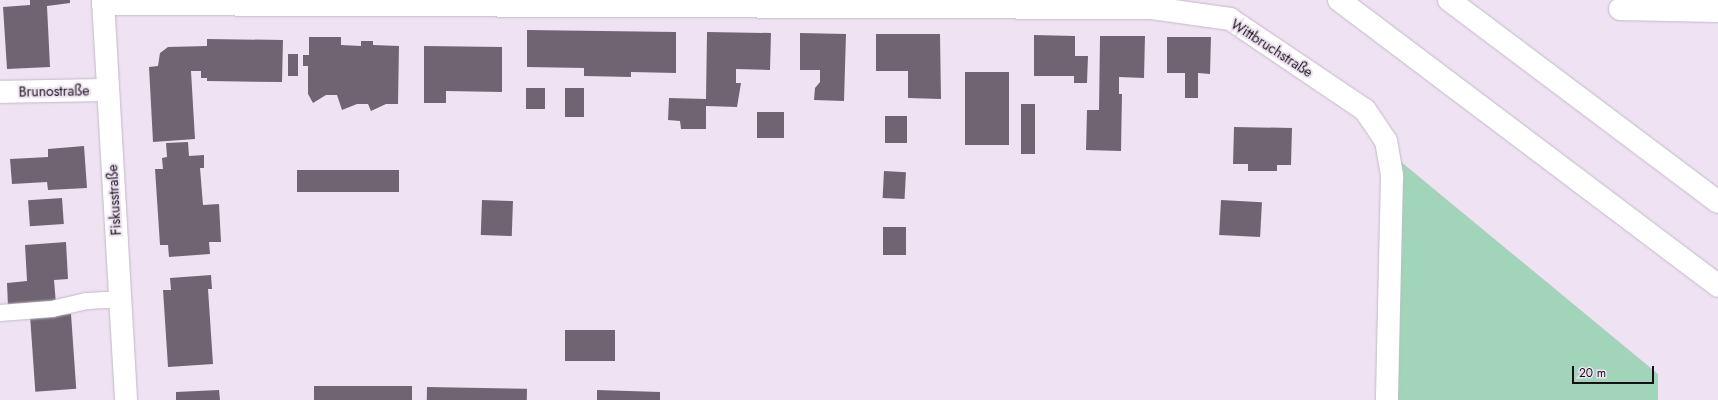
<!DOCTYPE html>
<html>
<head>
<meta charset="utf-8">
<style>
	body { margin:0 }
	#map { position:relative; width:1718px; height:400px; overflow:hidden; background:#efe3f3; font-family:Jost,sans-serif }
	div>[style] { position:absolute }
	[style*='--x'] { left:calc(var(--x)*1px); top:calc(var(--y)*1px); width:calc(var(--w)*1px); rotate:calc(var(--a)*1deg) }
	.green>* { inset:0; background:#a2d4b9 }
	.building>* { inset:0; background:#6f6572; transform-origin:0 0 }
	.roads { filter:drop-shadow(0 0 1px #c3b9c8) drop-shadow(0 0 1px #c3b9c8) }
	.service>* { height:16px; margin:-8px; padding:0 8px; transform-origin:8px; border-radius:8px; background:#fff }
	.minor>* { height:22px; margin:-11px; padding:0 11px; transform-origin:11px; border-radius:11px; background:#fff }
	.motorway>* { height:22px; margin:-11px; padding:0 11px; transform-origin:11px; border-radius:11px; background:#fff }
	span { translate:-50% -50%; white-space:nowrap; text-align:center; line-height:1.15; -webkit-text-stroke:4px #efe3f3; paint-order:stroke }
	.street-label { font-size:14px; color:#151117 }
	.scale { position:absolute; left:1572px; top:366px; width:82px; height:18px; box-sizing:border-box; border:2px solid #151117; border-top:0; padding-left:5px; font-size:12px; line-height:14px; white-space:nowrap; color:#151117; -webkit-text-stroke:3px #efe3f3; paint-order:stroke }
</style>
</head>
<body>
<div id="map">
	<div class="green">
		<div style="clip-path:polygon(1400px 161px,1658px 374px,1658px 400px,1396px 400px)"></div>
	</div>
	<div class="building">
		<div style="clip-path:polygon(30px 0,70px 0,70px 3px,47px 6px,50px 67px,7px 69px,3px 7px,30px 5px)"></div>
		<div style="clip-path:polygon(527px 30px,676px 32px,676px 73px,631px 72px,631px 77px,584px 76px,584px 68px,527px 67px)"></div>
		<div style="clip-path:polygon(707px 32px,771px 33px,770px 70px,736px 69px,736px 83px,741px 83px,737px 107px,706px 106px,706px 129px,681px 129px,680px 121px,668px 120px,669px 98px,706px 99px)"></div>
		<div style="clip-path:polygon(800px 33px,846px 34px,844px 101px,814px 100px,815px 88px,820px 82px,820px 70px,800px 70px)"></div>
		<div style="clip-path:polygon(876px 34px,940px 34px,941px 99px,908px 98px,908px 71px,876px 71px)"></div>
		<div style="clip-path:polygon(1034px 35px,1075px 36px,1075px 56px,1088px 56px,1087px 83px,1074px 83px,1074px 76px,1034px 76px)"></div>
		<div style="clip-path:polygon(1100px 36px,1145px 36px,1144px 78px,1119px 77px,1119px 94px,1122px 94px,1121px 151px,1086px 150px,1087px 110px,1099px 110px)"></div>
		<div style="clip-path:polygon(309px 37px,341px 37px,341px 45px,361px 46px,361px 41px,373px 41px,373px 45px,399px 46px,398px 104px,386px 104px,371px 111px,368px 104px,357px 104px,342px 110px,337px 95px,326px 95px,313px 103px,308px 94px,308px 66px,303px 66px,303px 55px,309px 55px)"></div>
		<div style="clip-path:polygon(1167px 37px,1211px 37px,1210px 74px,1198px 73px,1198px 98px,1185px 98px,1185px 73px,1167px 73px)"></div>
		<div style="clip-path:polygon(207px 39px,283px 40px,282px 82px,207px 81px,207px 78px,201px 78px,201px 71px,191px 71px,195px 139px,153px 142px,149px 67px,158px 66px,160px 53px,168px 47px,207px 46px)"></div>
		<div style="clip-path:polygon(424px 46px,502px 47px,502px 92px,446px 91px,446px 103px,424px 103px)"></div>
		<div style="left:288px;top:54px;width:10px;height:22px"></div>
		<div style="left:965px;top:72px;width:44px;height:73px"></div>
		<div style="left:526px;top:88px;width:19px;height:21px"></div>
		<div style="left:565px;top:88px;width:19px;height:29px"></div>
		<div style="left:1021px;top:104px;width:14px;height:50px"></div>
		<div style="left:757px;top:112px;width:27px;height:26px"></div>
		<div style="left:885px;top:116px;width:22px;height:27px"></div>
		<div style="clip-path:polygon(1234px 127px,1292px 128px,1291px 165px,1277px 165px,1277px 171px,1248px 171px,1248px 164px,1233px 164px)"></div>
		<div style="clip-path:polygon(188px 142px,189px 156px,204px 155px,204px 168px,200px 168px,203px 205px,219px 204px,221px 242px,209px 242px,210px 254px,169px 257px,168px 245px,160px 245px,155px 169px,163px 169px,162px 158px,167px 157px,166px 143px)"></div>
		<div style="clip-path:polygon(84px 146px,87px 188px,48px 190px,47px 182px,12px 184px,10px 159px,48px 157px,48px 149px)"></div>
		<div style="left:297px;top:170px;width:102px;height:22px"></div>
		<div style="left:884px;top:171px;width:22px;height:27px;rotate:3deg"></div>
		<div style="left:62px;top:198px;width:26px;height:34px;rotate:86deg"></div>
		<div style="left:482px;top:200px;width:31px;height:35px;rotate:2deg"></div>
		<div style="left:1221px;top:200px;width:41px;height:35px;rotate:3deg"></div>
		<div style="left:883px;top:227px;width:23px;height:28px"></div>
		<div style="clip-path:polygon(66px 242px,68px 279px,54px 280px,56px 304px,8px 307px,7px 283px,27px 281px,25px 245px)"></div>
		<div style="clip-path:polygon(211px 275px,212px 289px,208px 289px,213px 364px,168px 367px,163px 290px,171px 290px,170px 278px)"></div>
		<div style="left:71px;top:314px;width:75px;height:41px;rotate:86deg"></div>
		<div style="left:565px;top:330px;width:50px;height:31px"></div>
		<div style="left:314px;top:386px;width:98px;height:14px"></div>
		<div style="left:427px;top:387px;width:100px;height:13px;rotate:1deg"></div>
		<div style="clip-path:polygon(219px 390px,220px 400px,176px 400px,176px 392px)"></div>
		<div style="clip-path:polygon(597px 390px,660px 392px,660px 400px,597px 400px)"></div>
	</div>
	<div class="roads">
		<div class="service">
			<div style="--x:0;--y:313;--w:52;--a:-4.4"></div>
			<div style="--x:52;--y:309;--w:36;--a:-13"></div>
			<div style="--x:87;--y:301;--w:33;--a:-3"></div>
		</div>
		<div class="minor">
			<div style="--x:103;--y:0;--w:401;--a:86.7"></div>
			<div style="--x:103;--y:4;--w:1049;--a:0.22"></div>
			<div style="--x:1152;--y:8;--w:79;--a:8"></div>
			<div style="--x:1230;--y:19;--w:163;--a:34"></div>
			<div style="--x:1365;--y:110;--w:37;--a:56"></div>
			<div style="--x:1386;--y:141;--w:36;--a:80"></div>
			<div style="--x:1392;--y:176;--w:224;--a:91.3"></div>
			<div style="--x:1620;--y:9;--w:98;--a:1.2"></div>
			<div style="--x:0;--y:92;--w:107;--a:-1.1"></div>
		</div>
		<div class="motorway">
			<div style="--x:1339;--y:0;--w:475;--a:37"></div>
			<div style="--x:1449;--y:0;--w:336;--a:36.9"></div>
		</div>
	</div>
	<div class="street-label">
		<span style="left:1272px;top:48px;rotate:33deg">Wittbruchstraße</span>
		<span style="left:54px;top:91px;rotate:-1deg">Brunostraße</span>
		<span style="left:114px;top:200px;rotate:-93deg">Fiskusstraße</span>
	</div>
	<div class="scale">20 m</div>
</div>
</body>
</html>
